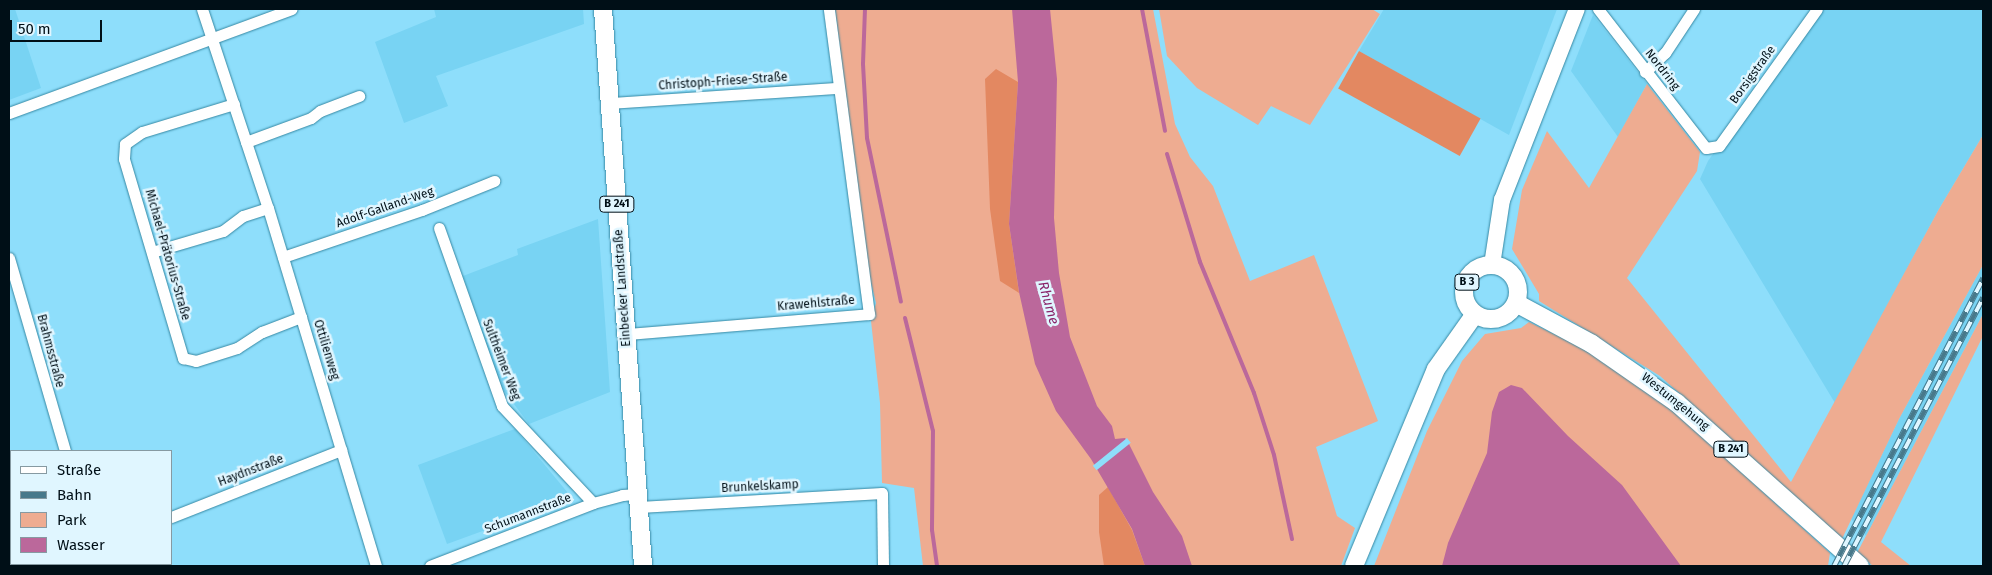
<!DOCTYPE html>
<html>
<head>
<meta charset="utf-8">
<style>
	body { margin:0 }
	#map { position:relative; width:1992px; height:575px; overflow:hidden; background:#8edefb; font-family:"Fira Sans",sans-serif }
	div>[style] { position:absolute }
	[style*='--x'] { left:calc(var(--x)*1px); top:calc(var(--y)*1px); width:calc(var(--w)*1px); rotate:calc(var(--a)*1deg) }
	.built>* { inset:0; background:#78d3f3 }
	.green>* { inset:0; background:#eeac91 }
	.forest>* { inset:0; background:#e38861; transform-origin:0 0 }
	.water>* { inset:0; background:#bb689b }
	.pier>* { inset:0; background:#8edefb; transform-origin:0 0 }
	.stream>* { height:4px; margin:-2px; padding:0 2px; transform-origin:2px; border-radius:2px; background:#bb689b }
	.roads { filter:drop-shadow(0 0 1px #3688a3) drop-shadow(0 0 1px #3688a3) }
	.minor>* { height:11px; margin:-5.5px; padding:0 5.5px; transform-origin:5.5px; border-radius:5.5px; background:#fff }
	.secondary>* { height:16px; margin:-8px; padding:0 8px; transform-origin:8px; border-radius:8px; background:#fff }
	.primary>* { height:18px; margin:-9px; padding:0 9px; transform-origin:9px; border-radius:9px; background:#fff }
	.primary>.ring { margin:-9px; padding:0; box-sizing:content-box; background:none; border:18px solid #fff; border-radius:50% }
	.rail>* { height:5.5px; margin-top:-2.75px; transform-origin:0; background:repeating-linear-gradient(90deg,#e0f6ff 0 11px,#48798b 0 22px); box-sizing:border-box; border-block:1px solid #48798b }
	span { translate:-50% -50%; white-space:nowrap; text-align:center; line-height:1.15; -webkit-text-stroke:5px #e0f6ff; paint-order:stroke }
	.shield-label span { padding:1px 4px; background:#e0f6ff; border:1px solid; border-radius:4px; -webkit-text-stroke-width:0 }
	.shield-label { font-size:11px; color:#000f17; font-weight:700 }
	.street-label { font-size:12px; color:#000f17 }
	.water-label { font-size:14px; color:#892469; font-style:italic }
	.frame { position:absolute; inset:0; border:10px solid #000f17; pointer-events:none }
	.legend { position:absolute; left:10px; top:450px; width:162px; height:115px; box-sizing:border-box; background:#e0f6ff; border:1px solid #869aa2; margin:0; padding:6px 9px; list-style:none; font-size:15px; color:#000f17 }
	.legend li { display:flex; align-items:center; gap:10px; height:25px }
	.legend b { width:25px; border:1px solid #869aa2 }
	.scale { position:absolute; left:10px; top:20px; width:92px; height:22px; box-sizing:border-box; border:2px solid #000f17; border-top:0; padding-left:6px; font-size:15px; line-height:18px; white-space:nowrap; color:#000f17; -webkit-text-stroke:4px #e0f6ff; paint-order:stroke }
</style>
</head>
<body>
<div id="map">
	<div class="built">
		<div style="clip-path:polygon(9px 9px,15px 9px,41px 88px,9px 100px)"></div>
		<div style="clip-path:polygon(434px 9px,583px 9px,584px 24px,436px 76px,448px 106px,404px 123px,375px 42px,436px 17px)"></div>
		<div style="clip-path:polygon(1384px 9px,1557px 9px,1509px 135px,1359px 51px)"></div>
		<div style="clip-path:polygon(1817px 9px,1983px 9px,1983px 135px,1939px 209px,1835px 403px,1700px 179px,1708px 161px)"></div>
		<div style="clip-path:polygon(1593px 15px,1647px 84px,1618px 137px,1571px 71px)"></div>
		<div style="clip-path:polygon(598px 219px,610px 392px,529px 424px,501px 387px,463px 276px,518px 255px,517px 249px)"></div>
		<div style="clip-path:polygon(1983px 265px,1983px 314px,1866px 536px,1851px 519px,1899px 419px)"></div>
		<div style="clip-path:polygon(515px 429px,568px 493px,565px 501px,447px 544px,418px 465px)"></div>
	</div>
	<div class="green">
		<div style="clip-path:polygon(835px 9px,1153px 9px,1175px 124px,1190px 157px,1213px 186px,1250px 281px,1314px 255px,1378px 421px,1316px 447px,1337px 516px,1355px 528px,1341px 566px,923px 566px,914px 488px,882px 483px,880px 403px,871px 321px,876px 303px,867px 267px)"></div>
		<div style="clip-path:polygon(1159px 9px,1372px 9px,1380px 14px,1310px 125px,1271px 106px,1258px 125px,1197px 88px,1167px 56px)"></div>
		<div style="clip-path:polygon(1647px 84px,1700px 152px,1697px 171px,1627px 278px,1791px 482px,1939px 209px,1983px 135px,1983px 265px,1899px 419px,1842px 539px,1660px 376px,1539px 301px,1539px 294px,1512px 249px,1522px 190px,1547px 131px,1589px 188px)"></div>
		<div style="clip-path:polygon(1983px 314px,1983px 336px,1881px 542px,1911px 566px,1873px 566px,1857px 553px)"></div>
		<div style="clip-path:polygon(1529px 322px,1581px 347px,1657px 396px,1830px 553px,1828px 566px,1374px 566px,1427px 431px,1462px 361px,1485px 334px,1521px 328px)"></div>
	</div>
	<div class="forest">
		<div style="left:1359px;top:51px;width:139px;height:43px;rotate:29deg"></div>
		<div style="clip-path:polygon(996px 69px,1018px 82px,1009px 224px,1019px 293px,1000px 281px,990px 209px,985px 79px)"></div>
		<div style="clip-path:polygon(1108px 487px,1132px 530px,1145px 566px,1104px 566px,1099px 532px,1099px 495px)"></div>
	</div>
	<div class="water">
		<div style="clip-path:polygon(1012px 9px,1050px 9px,1057px 79px,1054px 218px,1059px 273px,1070px 337px,1097px 406px,1112px 426px,1115px 439px,1125px 438px,1129px 444px,1153px 492px,1182px 536px,1192px 566px,1145px 566px,1132px 529px,1091px 459px,1056px 411px,1035px 364px,1019px 292px,1009px 224px,1018px 82px)"></div>
		<div style="clip-path:polygon(1511px 385px,1522px 388px,1568px 436px,1622px 485px,1681px 566px,1442px 566px,1448px 543px,1487px 453px,1492px 412px,1499px 392px)"></div>
	</div>
	<div class="pier">
		<div style="left:1127px;top:438px;width:6px;height:44px;rotate:51deg"></div>
	</div>
	<div class="stream">
		<div style="--x:865;--y:9;--w:55;--a:92.1"></div>
		<div style="--x:863;--y:64;--w:74;--a:86.9"></div>
		<div style="--x:867;--y:138;--w:167;--a:78.3"></div>
		<div style="--x:1142;--y:9;--w:124;--a:79.3"></div>
		<div style="--x:1167;--y:154;--w:113;--a:73"></div>
		<div style="--x:1200;--y:262;--w:142;--a:67.6"></div>
		<div style="--x:1254;--y:393;--w:65;--a:72.1"></div>
		<div style="--x:1274;--y:455;--w:86;--a:77.9"></div>
		<div style="--x:905;--y:318;--w:116;--a:76.1"></div>
		<div style="--x:933;--y:431;--w:99;--a:90.6"></div>
		<div style="--x:932;--y:530;--w:36;--a:82"></div>
	</div>
	<div class="roads">
		<div class="minor">
			<div style="--x:202;--y:9;--w:210;--a:71.7"></div>
			<div style="--x:268;--y:208;--w:374;--a:73.2"></div>
			<div style="--x:1598;--y:9;--w:176;--a:52.2"></div>
			<div style="--x:1706;--y:148;--w:13;--a:-9"></div>
			<div style="--x:1719;--y:146;--w:168;--a:-54.4"></div>
			<div style="--x:1645;--y:72;--w:28;--a:-44"></div>
			<div style="--x:1665;--y:53;--w:53;--a:-56.6"></div>
			<div style="--x:610;--y:103;--w:228;--a:-3.8"></div>
			<div style="--x:234;--y:104;--w:96;--a:163.1"></div>
			<div style="--x:142;--y:132;--w:21;--a:145"></div>
			<div style="--x:125;--y:144;--w:15;--a:94"></div>
			<div style="--x:124;--y:159;--w:208;--a:73.5"></div>
			<div style="--x:183;--y:358;--w:13;--a:13"></div>
			<div style="--x:196;--y:361;--w:43;--a:-17.6"></div>
			<div style="--x:237;--y:348;--w:30;--a:-33"></div>
			<div style="--x:262;--y:332;--w:42;--a:-21"></div>
			<div style="--x:9;--y:113;--w:301;--a:-20.2"></div>
			<div style="--x:246;--y:142;--w:69;--a:-20.3"></div>
			<div style="--x:311;--y:118;--w:11;--a:-38"></div>
			<div style="--x:320;--y:111;--w:42;--a:-21"></div>
			<div style="--x:439;--y:228;--w:189;--a:70.5"></div>
			<div style="--x:502;--y:406;--w:133;--a:46.8"></div>
			<div style="--x:152;--y:252;--w:74;--a:-16.5"></div>
			<div style="--x:223;--y:231;--w:25;--a:-37"></div>
			<div style="--x:243;--y:216;--w:26;--a:-18"></div>
			<div style="--x:283;--y:257;--w:147;--a:-18.7"></div>
			<div style="--x:422;--y:210;--w:78;--a:-21.9"></div>
			<div style="--x:9;--y:258;--w:201;--a:73.8"></div>
			<div style="--x:627;--y:334;--w:243;--a:-4.7"></div>
			<div style="--x:869;--y:314;--w:308;--a:-97.5"></div>
			<div style="--x:639;--y:507;--w:243;--a:-3.3"></div>
			<div style="--x:882;--y:493;--w:73;--a:89.2"></div>
			<div style="--x:171;--y:517;--w:183;--a:-21.5"></div>
			<div style="--x:131;--y:564;--w:2;--a:63"></div>
			<div style="--x:430;--y:566;--w:175;--a:-21.1"></div>
			<div style="--x:593;--y:503;--w:30;--a:-15"></div>
			<div style="--x:622;--y:495;--w:16;--a:-4"></div>
		</div>
		<div class="secondary">
			<div style="--x:1492;--y:265;--w:66;--a:-81.3"></div>
			<div style="--x:1502;--y:200;--w:205;--a:-68.6"></div>
		</div>
		<div class="primary">
			<div style="--x:603;--y:9;--w:558;--a:85.89"></div>
			<div class="ring" style="left:1464px;top:265px;width:36px;height:36px"></div>
			<div style="--x:1516;--y:303;--w:86;--a:28.3"></div>
			<div style="--x:1592;--y:344;--w:103;--a:34.8"></div>
			<div style="--x:1677;--y:403;--w:245;--a:41.7"></div>
			<div style="--x:1354;--y:566;--w:213;--a:-67.4"></div>
			<div style="--x:1436;--y:369;--w:67;--a:-54.7"></div>
		</div>
	</div>
	<div class="rail">
		<div style="--x:1834;--y:566;--w:324;--a:-62.6"></div>
		<div style="--x:1844;--y:566;--w:302;--a:-62.6"></div>
	</div>
	<div class="shield-label">
		<span style="left:617px;top:204px">B 241</span>
		<span style="left:1467px;top:282px">B 3</span>
		<span style="left:1731px;top:449px">B 241</span>
	</div>
	<div class="street-label">
		<span style="left:1662px;top:70px;rotate:52deg">Nordring</span>
		<span style="left:1753px;top:75px;rotate:-54deg">Borsigstraße</span>
		<span style="left:723px;top:82px;rotate:-4deg">Christoph-Friese-Straße</span>
		<span style="left:385px;top:208px;rotate:-19deg">Adolf-Galland-Weg</span>
		<span style="left:167px;top:255px;rotate:74deg">Michael-Prätorius-Straße</span>
		<span style="left:623px;top:288px;rotate:-94deg">Einbecker Landstraße</span>
		<span style="left:816px;top:304px;rotate:-5deg">Krawehlstraße</span>
		<span style="left:326px;top:350px;rotate:73deg">Ottilienweg</span>
		<span style="left:50px;top:351px;rotate:75deg">Brahmsstraße</span>
		<span style="left:501px;top:360px;rotate:69deg">Sultheimer Weg</span>
		<span style="left:1675px;top:402px;rotate:39deg">Westumgehung</span>
		<span style="left:251px;top:471px;rotate:-21deg">Haydnstraße</span>
		<span style="left:760px;top:487px;rotate:-3deg">Brunkelskamp</span>
		<span style="left:528px;top:514px;rotate:-21deg">Schumannstraße</span>
	</div>
	<div class="water-label">
		<span style="left:1048px;top:303px;rotate:74deg">Rhume</span>
	</div>
	<div class="frame"></div>
	<ul class="legend">
	<li><b style="height:6px;background:#fff"></b>Straße</li>
	<li><b style="height:6px;background:#48798b"></b>Bahn</li>
	<li><b style="height:14px;background:#eeac91"></b>Park</li>
	<li><b style="height:14px;background:#bb689b"></b>Wasser</li>
	</ul>
	<div class="scale">50 m</div>
</div>
</body>
</html>
